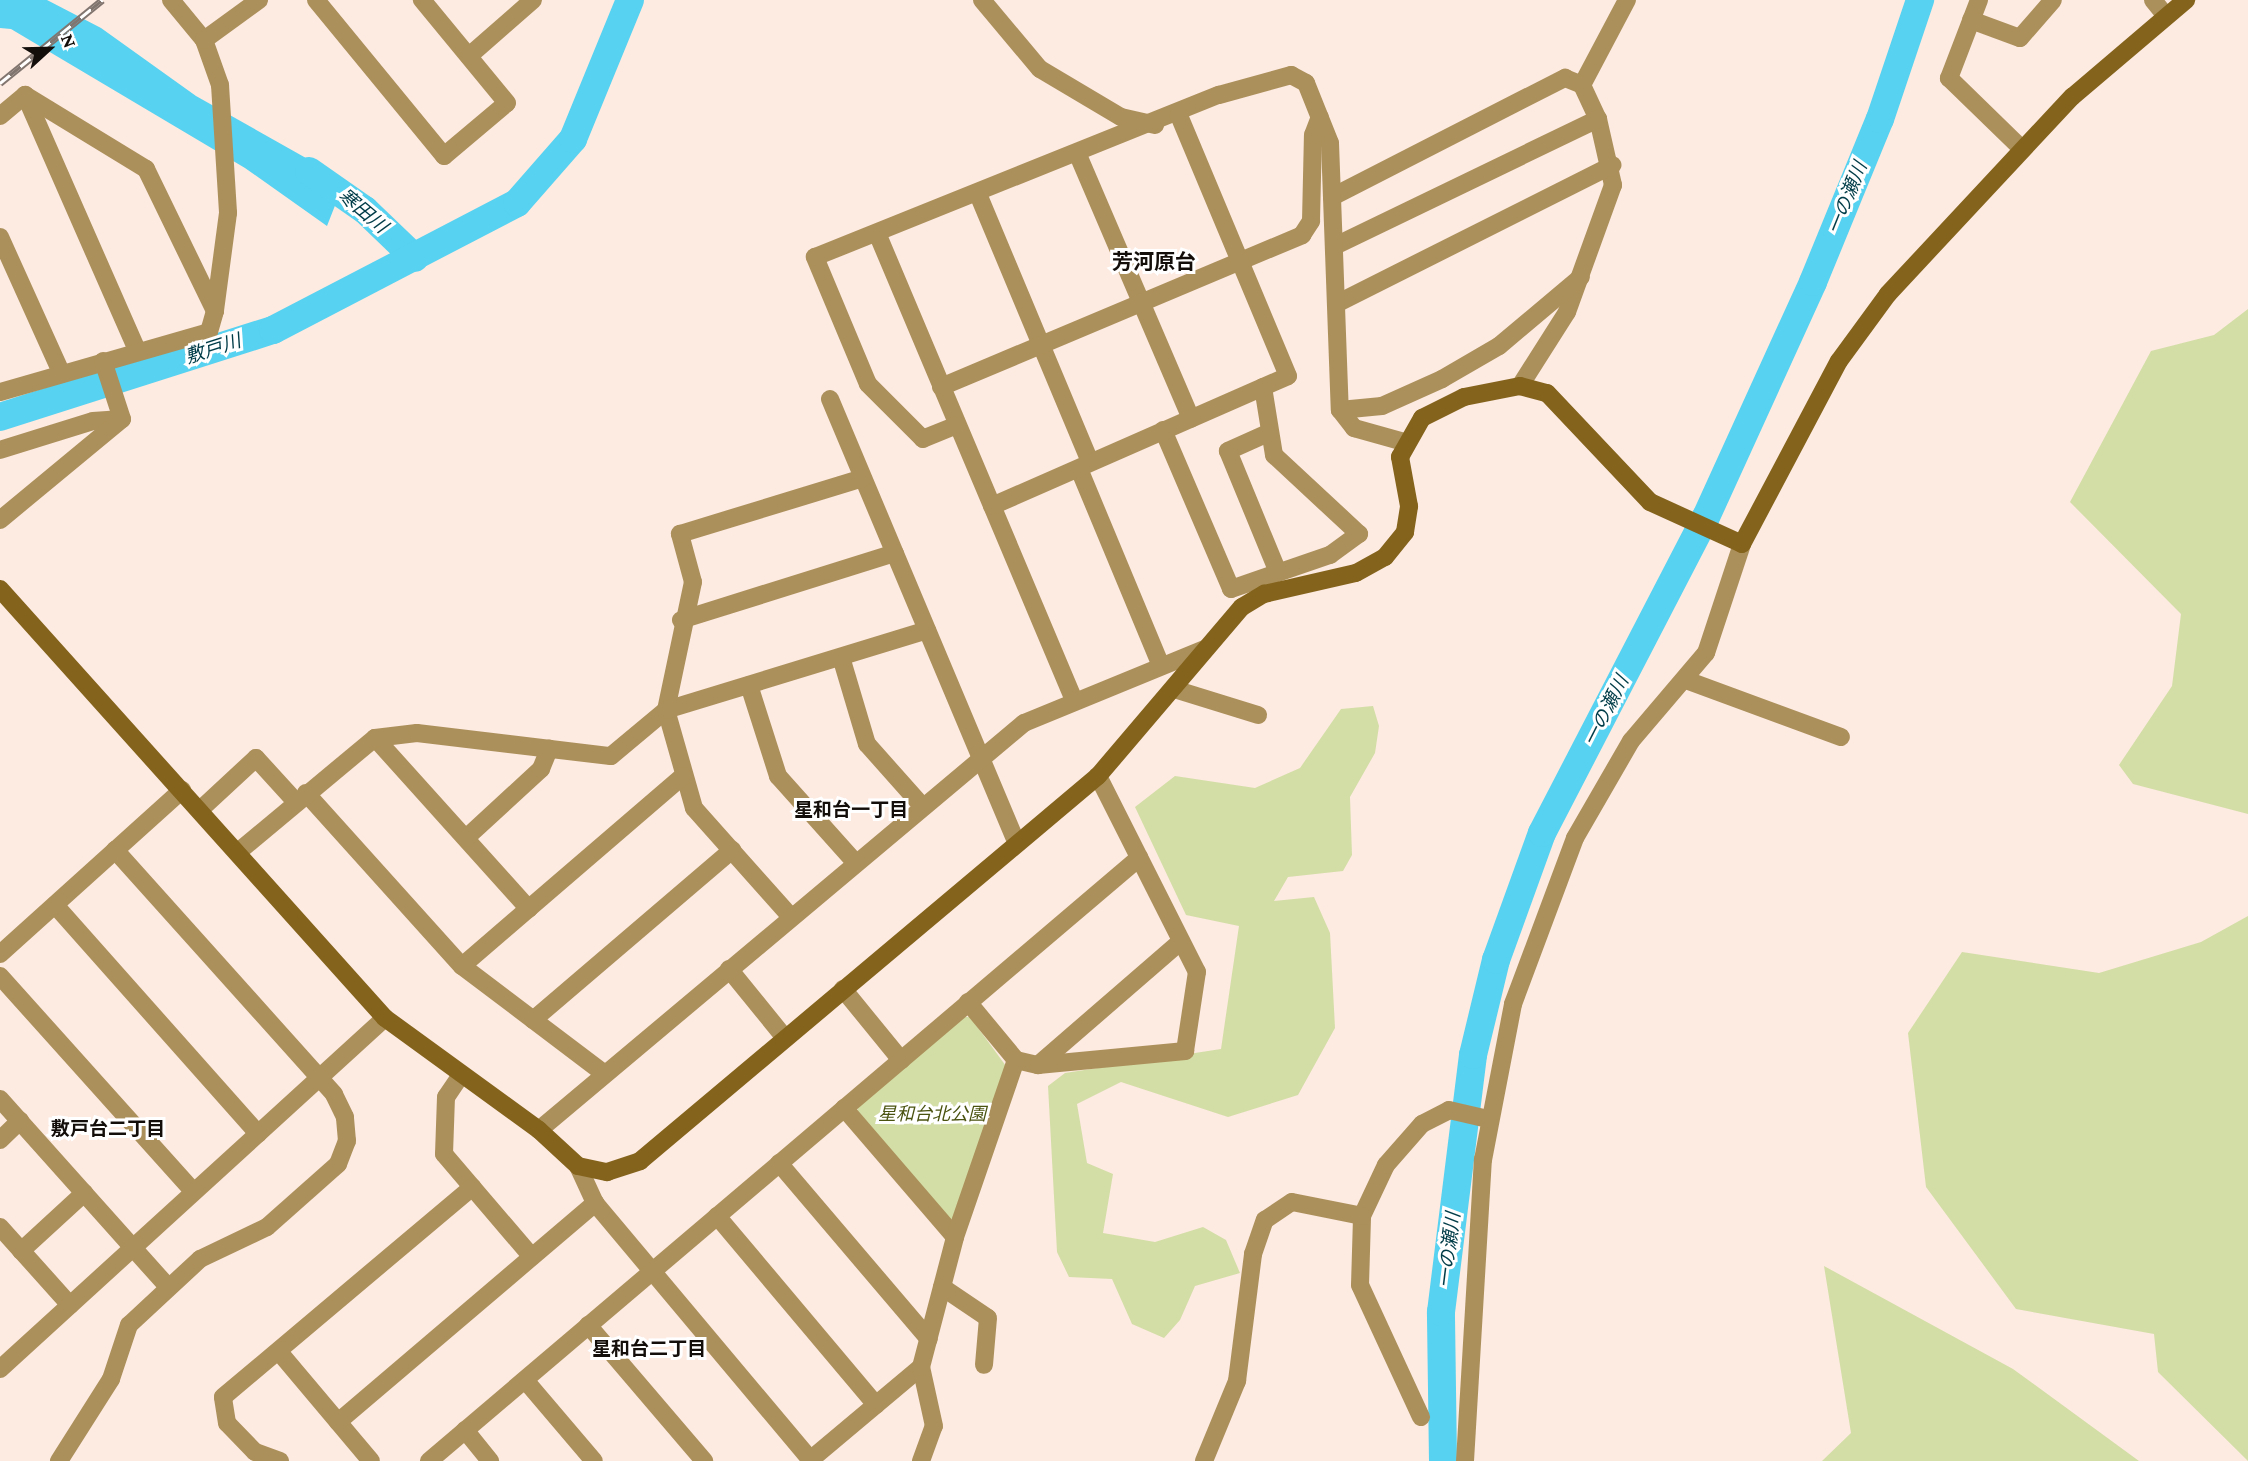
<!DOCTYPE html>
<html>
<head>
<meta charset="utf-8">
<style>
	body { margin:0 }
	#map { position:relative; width:2248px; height:1461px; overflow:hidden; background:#fdeae1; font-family:"Crimson Pro","Noto Sans JP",serif }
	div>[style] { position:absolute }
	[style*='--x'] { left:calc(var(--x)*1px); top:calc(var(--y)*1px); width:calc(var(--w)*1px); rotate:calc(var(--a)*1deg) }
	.green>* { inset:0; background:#d3dea6 }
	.water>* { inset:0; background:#57d2f0 }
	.river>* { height:28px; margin:-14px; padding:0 14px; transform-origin:14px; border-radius:14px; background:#57d2f0 }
	.street>* { height:18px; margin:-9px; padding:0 9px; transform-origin:9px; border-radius:9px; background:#ac905b }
	.secondary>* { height:18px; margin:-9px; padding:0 9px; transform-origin:9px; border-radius:9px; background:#84641c }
	.rail>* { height:7px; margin-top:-3.5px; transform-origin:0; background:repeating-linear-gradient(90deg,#fff 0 13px,#81756f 0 26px); box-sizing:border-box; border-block:2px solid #81756f }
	span { translate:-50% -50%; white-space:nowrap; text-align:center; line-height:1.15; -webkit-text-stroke:6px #fff; paint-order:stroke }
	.park-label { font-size:18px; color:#4b5311; font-style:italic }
	.water-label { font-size:19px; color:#003c48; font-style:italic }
	.neighbourhood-label { font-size:19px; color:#140e0b; font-weight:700 }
	.quarter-label { font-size:21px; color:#140e0b; font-weight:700 }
	.north { position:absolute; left:14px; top:14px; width:70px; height:70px; -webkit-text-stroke:5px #fff; paint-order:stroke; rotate:68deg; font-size:19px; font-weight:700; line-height:28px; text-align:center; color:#140e0b }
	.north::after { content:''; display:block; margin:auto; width:24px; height:32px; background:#140e0b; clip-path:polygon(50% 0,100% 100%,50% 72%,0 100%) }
</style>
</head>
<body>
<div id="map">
	<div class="green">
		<div style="clip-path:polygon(2248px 309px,2248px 814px,2133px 784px,2119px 765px,2172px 686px,2181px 614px,2070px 502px,2151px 351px,2214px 335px)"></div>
		<div style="clip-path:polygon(1373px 706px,1379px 726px,1375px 753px,1350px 797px,1352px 855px,1343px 871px,1288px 877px,1274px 901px,1314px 897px,1330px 933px,1335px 1028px,1298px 1095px,1228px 1117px,1121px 1082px,1077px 1104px,1087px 1163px,1113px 1174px,1103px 1233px,1155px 1242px,1203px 1227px,1226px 1240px,1240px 1273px,1195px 1286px,1180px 1320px,1164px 1338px,1132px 1324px,1112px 1279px,1069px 1277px,1057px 1252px,1048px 1086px,1065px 1073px,1221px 1049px,1239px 926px,1186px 915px,1135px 807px,1175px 776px,1255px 788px,1300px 768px,1341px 709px)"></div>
		<div style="clip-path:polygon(2248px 916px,2248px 1461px,2158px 1372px,2154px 1334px,2016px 1309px,1926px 1187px,1908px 1033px,1962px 952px,2099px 973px,2201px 942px)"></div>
		<div style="clip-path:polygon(962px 1017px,970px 1017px,1006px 1066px,954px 1218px,948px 1220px,857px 1113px,858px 1106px)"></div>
		<div style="clip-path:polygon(1824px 1266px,2013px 1369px,2139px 1461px,1822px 1461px,1851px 1433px)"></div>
	</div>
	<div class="water">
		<div style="clip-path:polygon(0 0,47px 0,101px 28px,196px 96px,345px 180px,327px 226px,245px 168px,11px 29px,0 28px)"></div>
	</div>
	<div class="river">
		<div style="--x:309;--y:171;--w:68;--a:34.9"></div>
		<div style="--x:365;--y:210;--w:69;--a:43.8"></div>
		<div style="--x:0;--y:417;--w:287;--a:-17.7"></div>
		<div style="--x:273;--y:330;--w:275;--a:-27.5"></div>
		<div style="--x:517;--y:203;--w:85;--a:-48.8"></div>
		<div style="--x:573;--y:139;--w:150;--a:-67.7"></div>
		<div style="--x:1443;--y:1461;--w:149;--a:-90.8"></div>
		<div style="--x:1441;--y:1312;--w:259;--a:-82.9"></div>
		<div style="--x:1473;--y:1055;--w:98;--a:-76.4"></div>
		<div style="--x:1496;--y:960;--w:135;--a:-70.1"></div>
		<div style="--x:1542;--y:833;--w:356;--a:-62.6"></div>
		<div style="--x:1706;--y:517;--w:258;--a:-65.5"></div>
		<div style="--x:1813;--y:282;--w:176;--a:-67.7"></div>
		<div style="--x:1880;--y:119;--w:126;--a:-71.4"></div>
	</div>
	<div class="street">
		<div style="--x:171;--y:0;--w:52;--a:50.5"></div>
		<div style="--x:204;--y:40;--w:48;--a:70.4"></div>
		<div style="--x:220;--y:85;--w:128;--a:86.4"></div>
		<div style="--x:228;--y:213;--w:99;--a:97.6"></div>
		<div style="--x:316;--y:0;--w:202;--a:50.6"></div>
		<div style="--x:444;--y:156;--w:82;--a:-40.1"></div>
		<div style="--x:507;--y:103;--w:134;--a:-129.5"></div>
		<div style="--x:982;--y:0;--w:90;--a:50"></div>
		<div style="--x:1040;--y:69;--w:94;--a:30.7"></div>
		<div style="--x:1121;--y:117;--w:35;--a:13"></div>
		<div style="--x:1979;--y:0;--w:84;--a:111"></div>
		<div style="--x:1949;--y:78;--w:102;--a:44.2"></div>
		<div style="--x:2153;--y:0;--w:21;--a:51"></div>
		<div style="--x:1971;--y:20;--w:52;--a:20.2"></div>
		<div style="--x:2020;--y:38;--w:50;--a:-49"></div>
		<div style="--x:204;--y:40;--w:68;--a:-36"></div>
		<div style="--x:469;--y:56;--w:85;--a:-41.2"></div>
		<div style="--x:1582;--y:85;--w:96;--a:-62.1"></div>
		<div style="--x:25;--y:95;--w:279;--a:66.3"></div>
		<div style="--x:0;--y:116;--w:33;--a:-40"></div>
		<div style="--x:1078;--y:155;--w:287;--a:66.8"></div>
		<div style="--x:978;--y:194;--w:290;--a:67.3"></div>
		<div style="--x:1332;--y:197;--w:262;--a:-27.1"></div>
		<div style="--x:1565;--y:78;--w:18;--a:22"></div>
		<div style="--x:1582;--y:85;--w:38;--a:65"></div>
		<div style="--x:1598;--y:119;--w:68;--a:77.2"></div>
		<div style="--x:1613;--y:185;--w:135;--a:109.9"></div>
		<div style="--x:1567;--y:312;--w:88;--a:122.4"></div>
		<div style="--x:877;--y:233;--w:507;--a:67.13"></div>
		<div style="--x:0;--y:237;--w:150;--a:65.7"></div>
		<div style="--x:1337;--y:245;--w:290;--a:-25.8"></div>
		<div style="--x:1340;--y:302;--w:305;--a:-26.7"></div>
		<div style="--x:941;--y:387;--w:392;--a:-22.8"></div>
		<div style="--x:1302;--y:235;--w:17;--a:-57"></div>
		<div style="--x:1311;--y:221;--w:86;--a:-88.7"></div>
		<div style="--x:1313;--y:135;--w:19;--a:-69"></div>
		<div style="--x:0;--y:392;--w:217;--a:-16"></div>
		<div style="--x:209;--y:332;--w:22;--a:-74"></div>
		<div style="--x:215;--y:311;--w:158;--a:-115.9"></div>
		<div style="--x:146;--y:169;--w:142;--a:-148.6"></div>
		<div style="--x:830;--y:399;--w:480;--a:67.2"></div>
		<div style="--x:1340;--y:410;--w:42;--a:-5.4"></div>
		<div style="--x:1382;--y:406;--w:66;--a:-24.2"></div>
		<div style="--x:1442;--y:379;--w:66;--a:-30.1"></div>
		<div style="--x:1499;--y:346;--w:107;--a:-40.1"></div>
		<div style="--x:957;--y:425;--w:37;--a:158"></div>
		<div style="--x:923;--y:439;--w:78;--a:-135"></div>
		<div style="--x:868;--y:384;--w:138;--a:-112.7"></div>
		<div style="--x:815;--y:257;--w:435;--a:-21.9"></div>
		<div style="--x:1219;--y:95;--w:75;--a:-15.5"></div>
		<div style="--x:1291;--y:75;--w:17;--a:28"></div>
		<div style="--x:1306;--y:83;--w:65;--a:68.2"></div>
		<div style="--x:1330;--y:143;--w:267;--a:87.9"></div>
		<div style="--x:1340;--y:410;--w:23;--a:52"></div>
		<div style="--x:1354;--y:428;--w:52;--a:15.6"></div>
		<div style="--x:1163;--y:430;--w:173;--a:66.8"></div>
		<div style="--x:1231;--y:589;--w:105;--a:-19"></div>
		<div style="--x:1330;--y:555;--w:36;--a:-36"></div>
		<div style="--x:1359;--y:534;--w:116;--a:-137.1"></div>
		<div style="--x:1274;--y:455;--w:69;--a:-99.2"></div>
		<div style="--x:1268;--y:433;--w:44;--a:155.8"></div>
		<div style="--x:1228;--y:451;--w:129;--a:67.6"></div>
		<div style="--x:0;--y:450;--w:97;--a:-17.3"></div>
		<div style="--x:93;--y:421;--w:29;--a:-4"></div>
		<div style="--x:1082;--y:476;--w:206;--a:67.4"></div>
		<div style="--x:992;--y:506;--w:323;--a:-23.7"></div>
		<div style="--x:1288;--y:376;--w:283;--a:-112.7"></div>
		<div style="--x:0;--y:520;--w:158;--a:-39.6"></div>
		<div style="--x:122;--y:419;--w:61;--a:-108.1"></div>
		<div style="--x:681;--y:620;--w:224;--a:-17.4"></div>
		<div style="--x:841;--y:657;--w:91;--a:73.4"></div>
		<div style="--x:867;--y:744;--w:83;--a:48.4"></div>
		<div style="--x:1686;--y:680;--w:165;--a:20.2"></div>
		<div style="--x:749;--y:685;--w:96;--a:72.3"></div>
		<div style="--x:778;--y:776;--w:115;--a:48.2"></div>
		<div style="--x:1174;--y:689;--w:88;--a:17.2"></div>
		<div style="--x:375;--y:738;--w:230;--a:48"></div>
		<div style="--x:306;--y:793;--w:233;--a:48"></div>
		<div style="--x:462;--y:966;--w:179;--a:37.1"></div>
		<div style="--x:201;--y:809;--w:75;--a:-42.8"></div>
		<div style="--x:256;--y:758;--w:59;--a:47.7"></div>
		<div style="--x:466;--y:838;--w:102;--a:-42.6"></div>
		<div style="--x:541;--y:769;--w:22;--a:-68"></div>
		<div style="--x:238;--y:852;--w:178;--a:-39.8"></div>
		<div style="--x:375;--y:738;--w:42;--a:-6.8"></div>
		<div style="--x:417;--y:733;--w:195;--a:6.8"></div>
		<div style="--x:611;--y:756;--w:72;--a:-39.9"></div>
		<div style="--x:666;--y:710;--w:131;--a:-78.1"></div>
		<div style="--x:693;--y:582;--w:50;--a:-105.2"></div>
		<div style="--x:680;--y:534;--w:191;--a:-17"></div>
		<div style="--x:55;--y:905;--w:306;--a:48.4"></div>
		<div style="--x:791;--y:917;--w:146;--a:-131.7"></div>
		<div style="--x:694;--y:808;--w:102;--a:-105.9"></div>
		<div style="--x:666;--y:710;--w:273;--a:-17"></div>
		<div style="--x:0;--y:954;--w:245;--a:-42"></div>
		<div style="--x:462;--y:966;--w:291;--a:-40.7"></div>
		<div style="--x:729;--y:969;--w:89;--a:50.9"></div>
		<div style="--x:0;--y:976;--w:290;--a:48.1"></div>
		<div style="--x:843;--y:989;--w:92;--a:50.8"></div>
		<div style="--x:968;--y:1002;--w:75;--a:50.4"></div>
		<div style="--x:1016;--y:1060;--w:23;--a:13"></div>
		<div style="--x:1038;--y:1065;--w:148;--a:-5.4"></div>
		<div style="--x:1185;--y:1051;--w:80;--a:-81.4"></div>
		<div style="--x:1197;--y:972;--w:220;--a:-116.8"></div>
		<div style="--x:533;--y:1020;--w:262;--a:-40.5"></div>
		<div style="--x:1038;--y:1065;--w:189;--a:-40.9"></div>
		<div style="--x:461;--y:1075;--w:27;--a:124"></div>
		<div style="--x:446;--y:1097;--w:57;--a:92"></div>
		<div style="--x:444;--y:1154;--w:135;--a:49.5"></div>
		<div style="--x:0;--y:1099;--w:251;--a:48.2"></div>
		<div style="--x:844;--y:1108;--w:170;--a:49.3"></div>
		<div style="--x:539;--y:1130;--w:633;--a:-40"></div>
		<div style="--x:1024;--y:723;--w:195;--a:-22.3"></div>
		<div style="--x:0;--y:1140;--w:28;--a:-44"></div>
		<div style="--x:779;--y:1163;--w:231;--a:49.6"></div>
		<div style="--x:578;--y:1166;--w:41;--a:65.3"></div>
		<div style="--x:595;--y:1203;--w:336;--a:50"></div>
		<div style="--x:717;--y:1216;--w:247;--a:49.9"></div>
		<div style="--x:0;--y:1227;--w:105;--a:48.1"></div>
		<div style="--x:21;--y:1251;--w:86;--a:-42.6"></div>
		<div style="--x:942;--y:1287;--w:55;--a:34"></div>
		<div style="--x:988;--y:1318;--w:47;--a:94.9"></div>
		<div style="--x:588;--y:1325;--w:179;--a:49.5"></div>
		<div style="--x:280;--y:1353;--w:141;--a:49.9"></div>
		<div style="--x:0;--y:1369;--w:521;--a:-42.36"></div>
		<div style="--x:525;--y:1380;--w:106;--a:49.6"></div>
		<div style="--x:1421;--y:1417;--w:145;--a:-114.8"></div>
		<div style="--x:1360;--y:1285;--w:69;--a:-88.3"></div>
		<div style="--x:1362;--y:1216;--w:56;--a:-64.8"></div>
		<div style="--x:1386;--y:1165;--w:55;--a:-48.7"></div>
		<div style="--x:1422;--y:1124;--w:30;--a:-27"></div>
		<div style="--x:1449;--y:1110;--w:40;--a:13"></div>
		<div style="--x:338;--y:1422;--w:338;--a:-40.4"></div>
		<div style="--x:465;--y:1430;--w:40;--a:51"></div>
		<div style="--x:59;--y:1461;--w:97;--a:-57.6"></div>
		<div style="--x:111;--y:1379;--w:57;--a:-71.6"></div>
		<div style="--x:129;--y:1325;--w:97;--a:-42.9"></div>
		<div style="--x:200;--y:1259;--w:74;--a:-25.5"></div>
		<div style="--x:267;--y:1227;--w:95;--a:-41.6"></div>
		<div style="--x:338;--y:1164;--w:25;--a:-69"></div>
		<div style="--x:347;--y:1141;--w:24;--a:-95"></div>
		<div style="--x:345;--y:1117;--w:25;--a:-116"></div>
		<div style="--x:334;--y:1094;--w:328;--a:-131.9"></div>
		<div style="--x:280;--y:1461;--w:27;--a:-160"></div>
		<div style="--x:255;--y:1452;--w:40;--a:-134"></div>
		<div style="--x:227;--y:1423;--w:26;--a:-99"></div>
		<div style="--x:223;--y:1397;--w:326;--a:-40.1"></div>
		<div style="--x:429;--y:1461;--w:932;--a:-40.34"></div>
		<div style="--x:809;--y:1461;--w:146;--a:-40"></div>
		<div style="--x:921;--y:1461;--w:37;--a:-70"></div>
		<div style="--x:934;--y:1426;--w:60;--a:-102.4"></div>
		<div style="--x:921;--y:1367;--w:134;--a:-75.3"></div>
		<div style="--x:955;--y:1237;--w:187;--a:-71"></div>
		<div style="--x:1204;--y:1461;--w:87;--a:-67.6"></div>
		<div style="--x:1237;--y:1381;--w:128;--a:-82.8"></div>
		<div style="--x:1253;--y:1254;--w:36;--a:-71"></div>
		<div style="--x:1265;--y:1220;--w:32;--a:-34"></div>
		<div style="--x:1292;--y:1202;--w:71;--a:11.3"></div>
		<div style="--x:1465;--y:1461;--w:302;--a:-86.6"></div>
		<div style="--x:1483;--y:1160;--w:159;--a:-79.1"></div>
		<div style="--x:1513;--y:1004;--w:177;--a:-69.5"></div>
		<div style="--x:1575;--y:838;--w:112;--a:-60"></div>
		<div style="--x:1631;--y:741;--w:116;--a:-49.6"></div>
		<div style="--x:1706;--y:653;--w:115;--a:-71.7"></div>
	</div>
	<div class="secondary">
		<div style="--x:0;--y:589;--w:576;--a:48.09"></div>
		<div style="--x:385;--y:1018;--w:190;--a:36"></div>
		<div style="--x:539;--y:1130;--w:53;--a:42.7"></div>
		<div style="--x:578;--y:1166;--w:30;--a:12"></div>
		<div style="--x:607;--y:1172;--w:35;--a:-18"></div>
		<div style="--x:640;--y:1161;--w:598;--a:-40.05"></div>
		<div style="--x:1098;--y:776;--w:222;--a:-49.6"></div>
		<div style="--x:1242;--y:607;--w:26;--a:-31"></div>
		<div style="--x:1264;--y:594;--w:94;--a:-12.9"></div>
		<div style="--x:1356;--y:573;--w:33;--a:-29"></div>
		<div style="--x:1385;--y:557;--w:32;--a:-51"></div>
		<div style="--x:1405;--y:532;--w:26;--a:-81"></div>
		<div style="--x:1409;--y:506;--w:50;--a:-100.4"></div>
		<div style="--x:1400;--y:457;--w:45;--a:-60.6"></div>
		<div style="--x:1422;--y:418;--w:47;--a:-26.6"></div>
		<div style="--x:1464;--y:397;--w:57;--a:-11.1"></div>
		<div style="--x:1520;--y:386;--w:28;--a:15"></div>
		<div style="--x:1547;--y:393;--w:150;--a:46.6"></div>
		<div style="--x:1650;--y:502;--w:101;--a:24.5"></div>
		<div style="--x:1742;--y:544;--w:207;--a:-62.1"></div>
		<div style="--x:1839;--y:361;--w:83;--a:-53.8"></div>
		<div style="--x:1888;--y:294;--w:270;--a:-47"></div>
		<div style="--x:2072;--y:97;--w:150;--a:-40.4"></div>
	</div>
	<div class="rail">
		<div style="--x:0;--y:83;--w:132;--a:-39.1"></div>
	</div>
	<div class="park-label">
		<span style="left:932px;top:1114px">星和台北公園</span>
	</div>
	<div class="water-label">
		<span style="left:1847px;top:198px;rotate:-68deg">一の瀬川</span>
		<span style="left:363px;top:211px;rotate:40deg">寒田川</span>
		<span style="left:213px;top:349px;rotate:-18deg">敷戸川</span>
		<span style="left:1606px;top:711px;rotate:-63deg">一の瀬川</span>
		<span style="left:1449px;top:1250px;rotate:-83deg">一の瀬川</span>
	</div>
	<div class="neighbourhood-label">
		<span style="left:851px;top:810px">星和台一丁目</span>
		<span style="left:108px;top:1129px">敷戸台二丁目</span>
		<span style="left:649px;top:1349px">星和台二丁目</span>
	</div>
	<div class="quarter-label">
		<span style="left:1154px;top:262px">芳河原台</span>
	</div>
	<div class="north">N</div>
</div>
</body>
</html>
